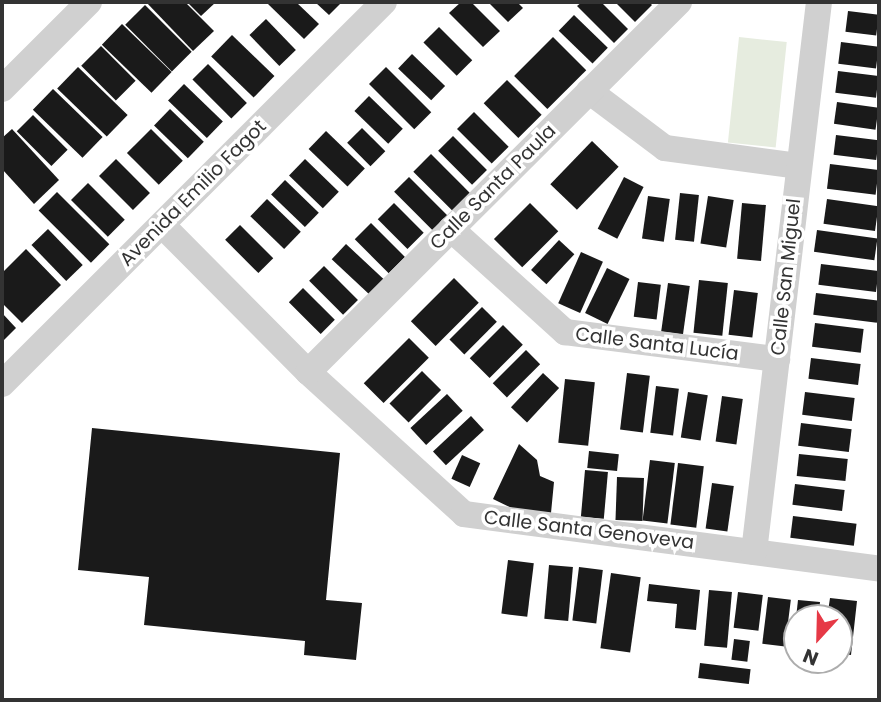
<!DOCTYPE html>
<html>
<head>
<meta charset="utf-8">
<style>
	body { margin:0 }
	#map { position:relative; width:881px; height:702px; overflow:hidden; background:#fff; font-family:Poppins,sans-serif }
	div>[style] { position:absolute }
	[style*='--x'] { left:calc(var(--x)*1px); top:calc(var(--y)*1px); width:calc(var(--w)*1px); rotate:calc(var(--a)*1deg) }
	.green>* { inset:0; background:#e6ecdf; transform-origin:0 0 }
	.building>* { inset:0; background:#1a1a1a; transform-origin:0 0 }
	.minor>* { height:26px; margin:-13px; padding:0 13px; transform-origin:13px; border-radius:13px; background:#d0d0d0 }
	span { translate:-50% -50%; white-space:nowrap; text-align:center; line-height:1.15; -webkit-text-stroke:7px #fff; paint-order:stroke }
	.street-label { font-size:19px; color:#333 }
	.frame { position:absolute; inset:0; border:4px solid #333; pointer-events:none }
	.north { position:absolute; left:783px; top:604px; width:70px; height:70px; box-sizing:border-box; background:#fff; border:2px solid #adadad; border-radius:50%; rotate:202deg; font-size:19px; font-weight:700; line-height:28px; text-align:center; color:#333 }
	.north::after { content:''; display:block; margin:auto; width:24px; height:32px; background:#e63946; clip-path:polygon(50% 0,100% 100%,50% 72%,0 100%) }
</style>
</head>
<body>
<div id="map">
	<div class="green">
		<div style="left:739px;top:37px;width:48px;height:106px;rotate:6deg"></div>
	</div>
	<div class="building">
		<div style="clip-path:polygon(146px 2px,185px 2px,214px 31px,193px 51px)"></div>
		<div style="clip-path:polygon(187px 2px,216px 2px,201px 16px)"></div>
		<div style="clip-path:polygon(270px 2px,296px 2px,319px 24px,304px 39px,268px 4px)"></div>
		<div style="clip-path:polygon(315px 2px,342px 2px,329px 15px)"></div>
		<div style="clip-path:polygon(461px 2px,471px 2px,500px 31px,483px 47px,449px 13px)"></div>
		<div style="clip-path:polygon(488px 2px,517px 2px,523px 8px,508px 22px)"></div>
		<div style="clip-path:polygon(582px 2px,601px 2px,628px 29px,614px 43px,577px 6px)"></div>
		<div style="clip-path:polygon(615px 2px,649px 2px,652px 5px,635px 22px)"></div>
		<div style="left:145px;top:5px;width:66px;height:28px;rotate:45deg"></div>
		<div style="left:848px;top:11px;width:31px;height:21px;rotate:7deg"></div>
		<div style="left:574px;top:15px;width:47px;height:22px;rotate:44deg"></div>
		<div style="left:266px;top:19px;width:43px;height:23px;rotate:46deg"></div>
		<div style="left:122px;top:24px;width:69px;height:29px;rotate:44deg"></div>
		<div style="left:439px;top:27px;width:47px;height:22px;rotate:45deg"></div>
		<div style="left:232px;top:35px;width:59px;height:30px;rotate:44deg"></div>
		<div style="left:553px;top:37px;width:47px;height:55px;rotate:45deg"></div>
		<div style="left:841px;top:42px;width:38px;height:22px;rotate:7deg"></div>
		<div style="left:101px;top:46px;width:49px;height:28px;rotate:45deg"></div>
		<div style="left:412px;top:54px;width:46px;height:20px;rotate:44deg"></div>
		<div style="left:208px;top:64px;width:55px;height:22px;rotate:45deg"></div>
		<div style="left:78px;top:67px;width:69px;height:30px;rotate:44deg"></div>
		<div style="left:386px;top:67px;width:64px;height:24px;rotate:45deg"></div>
		<div style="left:838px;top:71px;width:41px;height:22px;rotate:7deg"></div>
		<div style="left:507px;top:80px;width:49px;height:33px;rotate:45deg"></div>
		<div style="left:184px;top:84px;width:54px;height:23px;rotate:44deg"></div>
		<div style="left:53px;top:89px;width:69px;height:29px;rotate:44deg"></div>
		<div style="left:369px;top:96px;width:47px;height:21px;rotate:44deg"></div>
		<div style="left:837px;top:102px;width:42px;height:22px;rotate:8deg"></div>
		<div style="left:170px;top:109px;width:47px;height:23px;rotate:44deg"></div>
		<div style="left:474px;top:112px;width:49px;height:24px;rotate:45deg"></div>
		<div style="left:33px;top:115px;width:49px;height:23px;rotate:45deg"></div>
		<div style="left:362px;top:128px;width:33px;height:21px;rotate:45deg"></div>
		<div style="clip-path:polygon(12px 129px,59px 180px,34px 204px,2px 169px,2px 138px)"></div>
		<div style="left:151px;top:129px;width:45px;height:34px;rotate:45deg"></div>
		<div style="left:326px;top:131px;width:54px;height:25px;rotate:44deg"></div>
		<div style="left:836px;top:135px;width:43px;height:20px;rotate:7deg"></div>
		<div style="left:453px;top:136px;width:48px;height:21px;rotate:45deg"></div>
		<div style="left:592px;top:141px;width:37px;height:60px;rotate:44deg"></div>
		<div style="left:431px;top:154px;width:55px;height:25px;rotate:45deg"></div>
		<div style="left:116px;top:159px;width:48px;height:24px;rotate:45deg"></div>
		<div style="left:305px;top:159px;width:47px;height:23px;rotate:44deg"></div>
		<div style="left:830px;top:164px;width:49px;height:25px;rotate:7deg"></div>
		<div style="left:409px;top:177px;width:54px;height:21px;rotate:45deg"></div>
		<div style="left:624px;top:177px;width:22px;height:58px;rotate:27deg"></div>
		<div style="left:285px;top:180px;width:47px;height:20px;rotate:44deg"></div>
		<div style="left:88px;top:183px;width:52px;height:24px;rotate:45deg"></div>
		<div style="left:57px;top:192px;width:74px;height:26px;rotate:45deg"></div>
		<div style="left:680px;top:193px;width:19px;height:47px;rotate:6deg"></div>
		<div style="left:648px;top:196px;width:22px;height:43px;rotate:8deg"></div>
		<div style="left:708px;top:196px;width:26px;height:48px;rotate:9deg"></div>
		<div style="left:267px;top:199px;width:47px;height:24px;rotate:44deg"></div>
		<div style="left:827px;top:199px;width:52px;height:25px;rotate:8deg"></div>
		<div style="left:394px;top:203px;width:42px;height:23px;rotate:45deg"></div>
		<div style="left:530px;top:203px;width:40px;height:51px;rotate:45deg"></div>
		<div style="left:742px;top:203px;width:24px;height:56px;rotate:5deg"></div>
		<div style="left:371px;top:223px;width:48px;height:23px;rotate:45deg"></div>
		<div style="left:240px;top:225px;width:47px;height:21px;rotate:45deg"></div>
		<div style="left:48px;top:229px;width:50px;height:23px;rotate:46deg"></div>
		<div style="left:817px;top:230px;width:61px;height:22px;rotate:8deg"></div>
		<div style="left:559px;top:240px;width:21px;height:41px;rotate:43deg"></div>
		<div style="left:346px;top:244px;width:52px;height:21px;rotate:43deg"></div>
		<div style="clip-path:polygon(26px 249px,61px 285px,22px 323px,2px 303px,2px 273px)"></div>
		<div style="left:581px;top:252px;width:24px;height:56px;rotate:24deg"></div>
		<div style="left:821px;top:264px;width:58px;height:21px;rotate:7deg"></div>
		<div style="left:324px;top:266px;width:48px;height:21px;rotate:45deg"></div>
		<div style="left:607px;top:268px;width:25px;height:50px;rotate:26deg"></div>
		<div style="left:454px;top:278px;width:35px;height:61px;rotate:45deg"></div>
		<div style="left:699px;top:280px;width:29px;height:53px;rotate:6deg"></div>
		<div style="left:638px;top:282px;width:23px;height:35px;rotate:7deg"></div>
		<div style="left:668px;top:283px;width:22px;height:49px;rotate:8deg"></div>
		<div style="left:303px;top:288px;width:45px;height:20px;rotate:45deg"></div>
		<div style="left:734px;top:290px;width:24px;height:45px;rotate:7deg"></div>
		<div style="left:816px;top:293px;width:64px;height:22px;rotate:7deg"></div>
		<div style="left:482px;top:307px;width:21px;height:46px;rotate:45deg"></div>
		<div style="clip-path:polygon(2px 313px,16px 328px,2px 342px)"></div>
		<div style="left:815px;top:323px;width:49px;height:24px;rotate:7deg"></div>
		<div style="left:503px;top:325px;width:28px;height:47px;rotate:45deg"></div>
		<div style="left:409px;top:338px;width:28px;height:64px;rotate:45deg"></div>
		<div style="left:526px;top:350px;width:20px;height:47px;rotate:45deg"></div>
		<div style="left:811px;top:358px;width:50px;height:21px;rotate:7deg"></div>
		<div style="left:422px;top:371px;width:27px;height:46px;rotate:45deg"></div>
		<div style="left:543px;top:373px;width:22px;height:47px;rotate:43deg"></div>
		<div style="left:627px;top:373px;width:23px;height:57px;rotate:7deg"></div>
		<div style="left:565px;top:379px;width:30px;height:64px;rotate:6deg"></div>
		<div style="left:656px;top:386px;width:23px;height:47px;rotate:7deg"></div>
		<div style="left:688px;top:392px;width:20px;height:46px;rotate:9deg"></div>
		<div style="left:805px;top:392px;width:50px;height:23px;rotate:7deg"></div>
		<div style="left:447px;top:394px;width:23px;height:50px;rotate:47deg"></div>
		<div style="left:722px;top:396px;width:21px;height:46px;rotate:8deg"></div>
		<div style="left:471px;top:416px;width:19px;height:52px;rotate:47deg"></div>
		<div style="left:801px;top:423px;width:51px;height:23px;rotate:7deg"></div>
		<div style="clip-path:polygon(92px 428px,340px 453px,326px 600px,362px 603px,356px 660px,304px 655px,305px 641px,144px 625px,149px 577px,78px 570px)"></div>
		<div style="clip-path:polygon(519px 444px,537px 460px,540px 476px,554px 482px,551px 513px,516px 510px,493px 499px)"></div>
		<div style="left:589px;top:451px;width:30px;height:17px;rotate:6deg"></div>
		<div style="left:799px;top:454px;width:49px;height:22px;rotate:6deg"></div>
		<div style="left:462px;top:455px;width:20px;height:26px;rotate:24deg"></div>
		<div style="left:650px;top:460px;width:25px;height:61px;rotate:7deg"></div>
		<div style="left:678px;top:463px;width:26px;height:62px;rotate:7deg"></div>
		<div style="left:585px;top:470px;width:23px;height:47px;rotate:5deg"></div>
		<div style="left:617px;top:477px;width:27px;height:43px;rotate:2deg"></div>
		<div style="left:712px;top:483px;width:22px;height:46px;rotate:8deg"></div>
		<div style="left:795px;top:484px;width:50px;height:21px;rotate:7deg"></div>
		<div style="left:793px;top:516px;width:64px;height:22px;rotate:7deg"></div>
		<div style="left:508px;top:560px;width:26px;height:54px;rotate:7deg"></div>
		<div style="left:549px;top:565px;width:24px;height:54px;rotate:5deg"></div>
		<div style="left:579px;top:567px;width:24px;height:54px;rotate:7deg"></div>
		<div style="left:611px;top:573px;width:30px;height:76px;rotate:8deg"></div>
		<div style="clip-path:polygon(649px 584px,700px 590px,696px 630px,675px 628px,677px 604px,647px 601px)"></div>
		<div style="left:709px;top:590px;width:23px;height:56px;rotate:5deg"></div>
		<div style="left:738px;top:592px;width:25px;height:36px;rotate:7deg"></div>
		<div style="left:768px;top:597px;width:23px;height:47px;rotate:7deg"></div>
		<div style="clip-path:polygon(830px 598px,857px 601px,851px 655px,839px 653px,839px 618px,827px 618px)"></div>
		<div style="clip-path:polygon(798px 600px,820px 602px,818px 618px,796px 618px)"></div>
		<div style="left:734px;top:639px;width:16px;height:21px;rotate:7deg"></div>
		<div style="left:700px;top:663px;width:51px;height:15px;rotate:7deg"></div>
	</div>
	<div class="minor">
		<div style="--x:2;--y:89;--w:123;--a:-45"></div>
		<div style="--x:589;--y:91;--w:95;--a:36.9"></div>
		<div style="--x:665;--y:148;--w:134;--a:7.7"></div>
		<div style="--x:162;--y:225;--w:207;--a:45.2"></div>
		<div style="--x:308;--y:372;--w:211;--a:42.3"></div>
		<div style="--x:464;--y:514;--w:419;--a:7.5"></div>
		<div style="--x:451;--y:229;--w:154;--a:42.1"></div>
		<div style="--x:565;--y:332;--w:214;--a:7.3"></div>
		<div style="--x:308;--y:372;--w:524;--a:-44.92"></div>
		<div style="--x:2;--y:384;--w:540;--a:-45"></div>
		<div style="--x:754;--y:552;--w:554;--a:-83.26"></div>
	</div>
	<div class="street-label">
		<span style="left:493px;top:187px;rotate:-45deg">Calle Santa Paula</span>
		<span style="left:193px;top:193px;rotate:-45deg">Avenida Emilio Fagot</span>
		<span style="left:786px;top:277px;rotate:-84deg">Calle San Miguel</span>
		<span style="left:657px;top:344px;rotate:7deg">Calle Santa Lucía</span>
		<span style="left:589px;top:530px;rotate:7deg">Calle Santa Genoveva</span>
	</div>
	<div class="frame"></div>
	<div class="north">N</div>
</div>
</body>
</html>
